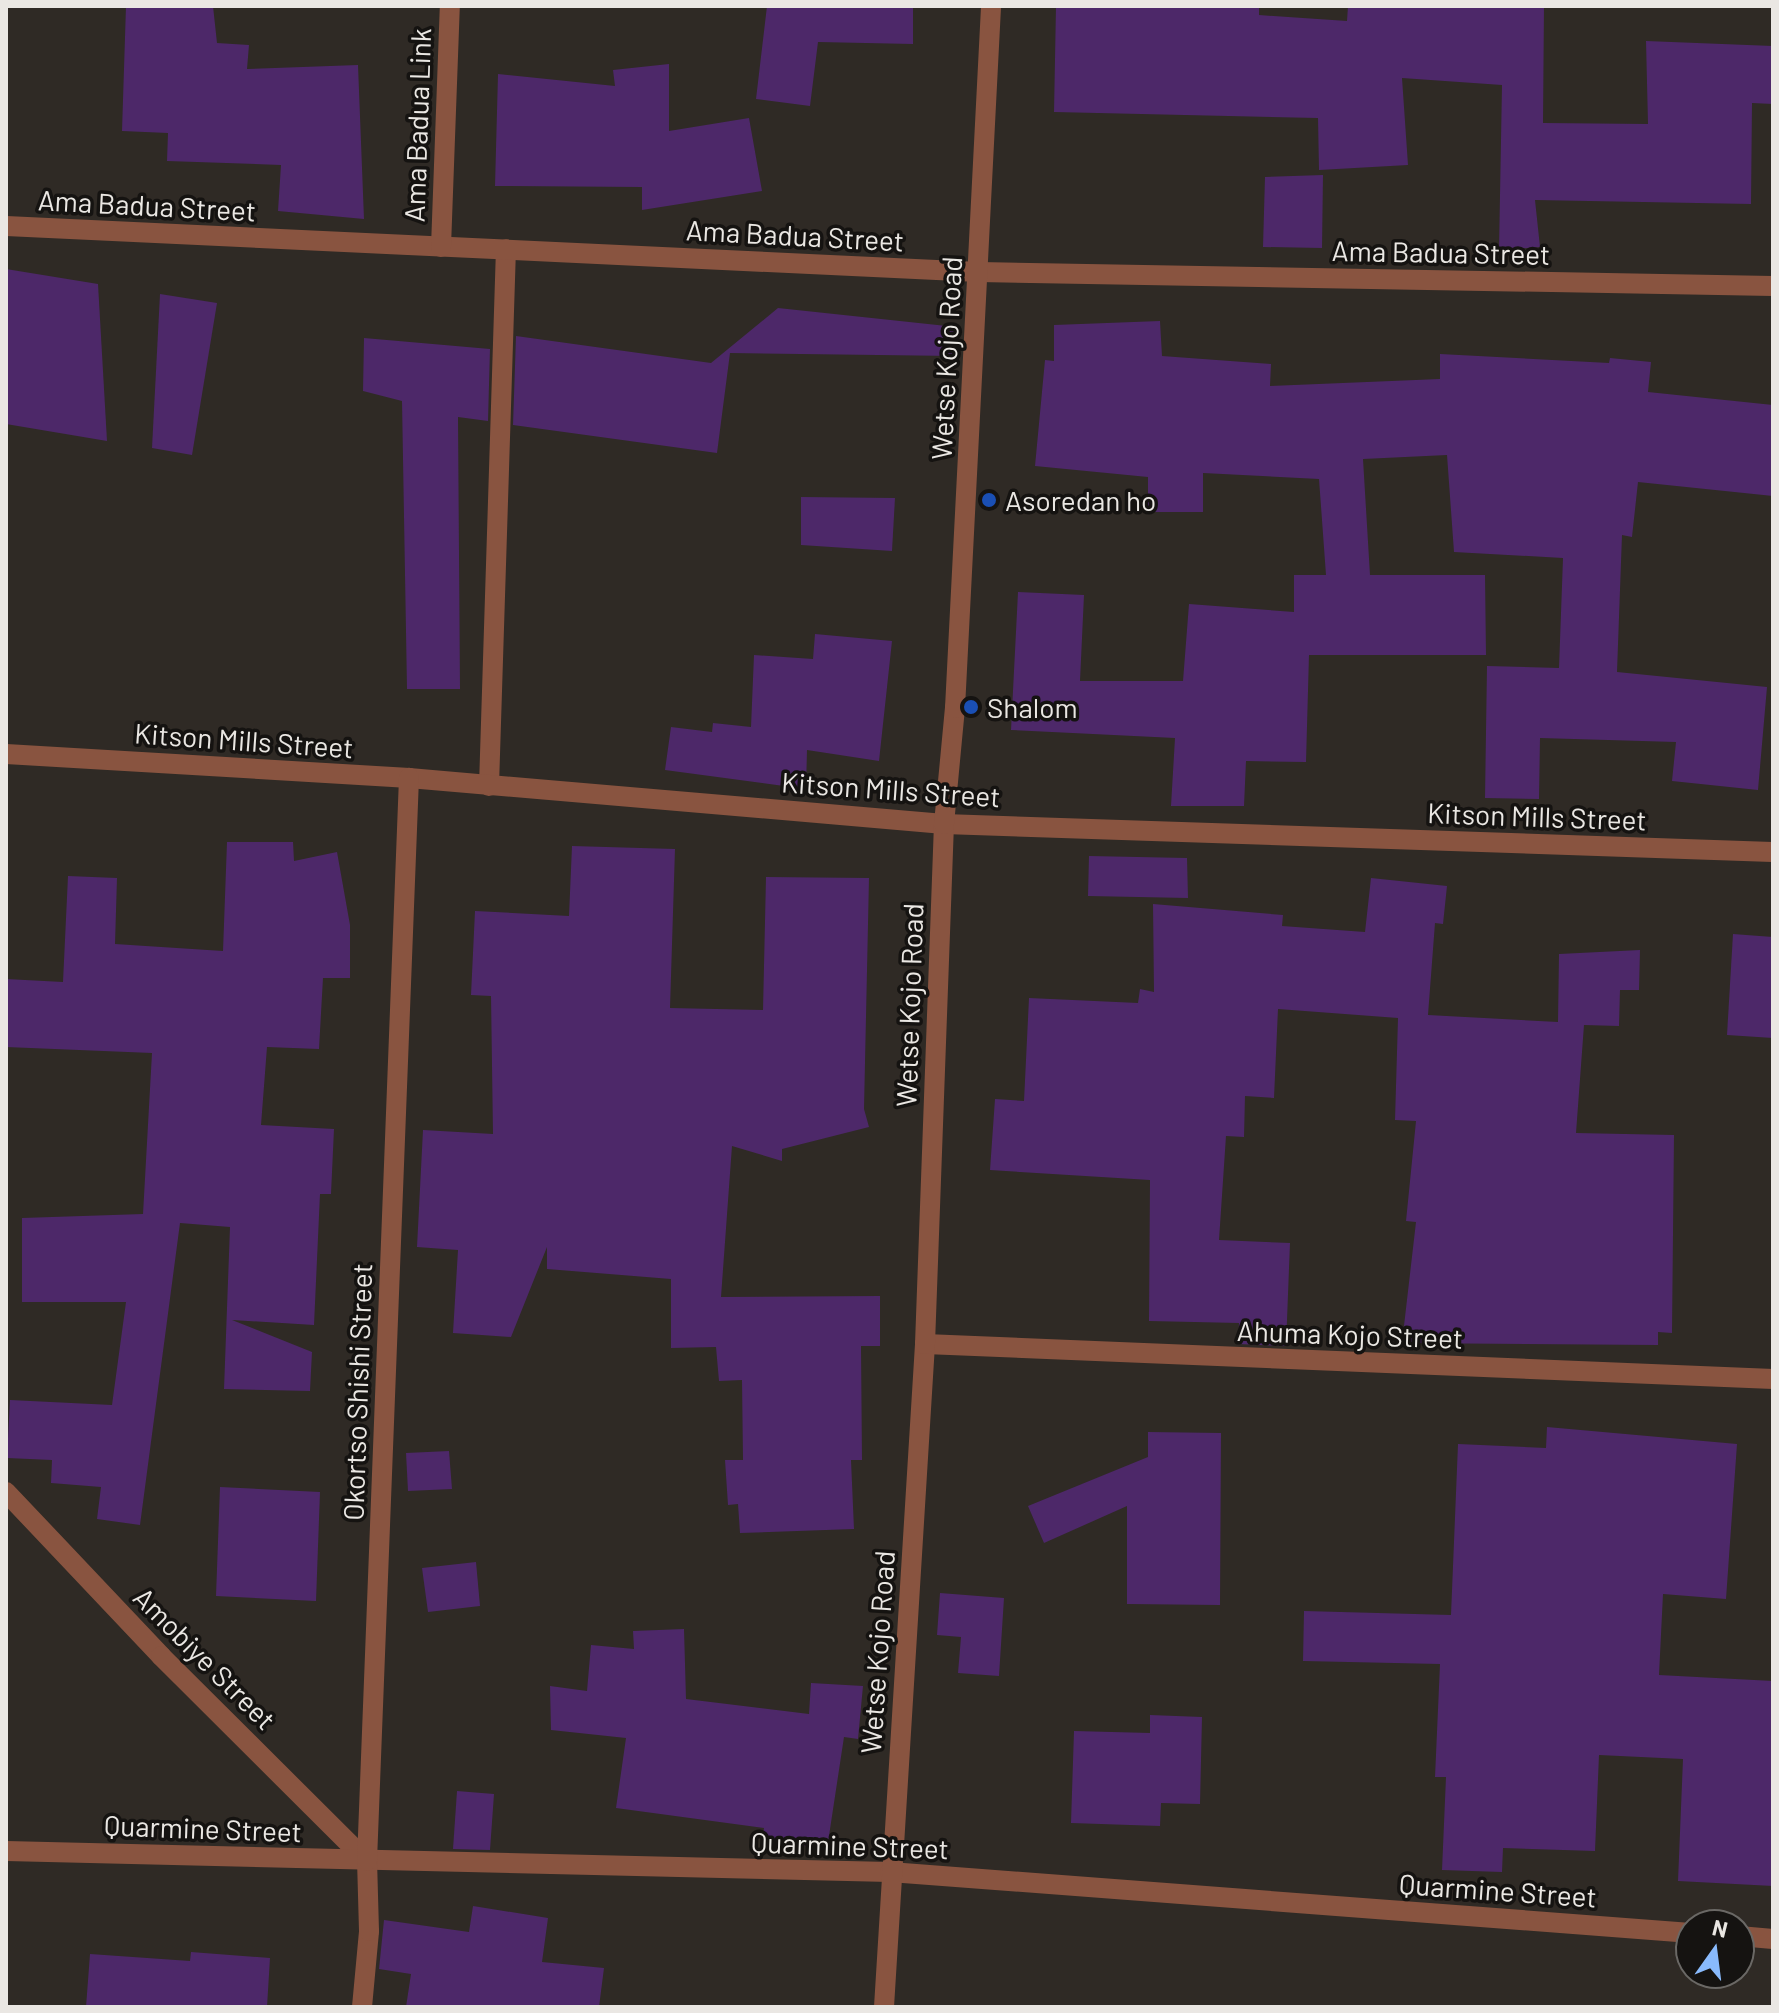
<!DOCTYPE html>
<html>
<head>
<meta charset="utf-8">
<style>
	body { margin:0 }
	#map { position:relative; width:1779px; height:2013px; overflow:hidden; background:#2f2a25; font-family:Barlow,sans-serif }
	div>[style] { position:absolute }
	.building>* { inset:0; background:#4d2869 }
	.service>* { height:20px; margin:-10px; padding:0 10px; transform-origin:10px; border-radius:10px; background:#895440 }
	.minor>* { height:20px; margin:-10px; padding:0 10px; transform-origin:10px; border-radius:10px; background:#895440 }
	.dots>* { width:22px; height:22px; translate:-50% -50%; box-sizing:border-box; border:4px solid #151311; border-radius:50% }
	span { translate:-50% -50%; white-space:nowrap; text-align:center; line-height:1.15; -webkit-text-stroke:7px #151311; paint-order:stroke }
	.street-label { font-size:28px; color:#eae7e3 }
	.poi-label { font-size:28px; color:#eae7e3 }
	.left { translate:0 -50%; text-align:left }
	.frame { position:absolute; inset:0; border:8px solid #eae7e3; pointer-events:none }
	.north { position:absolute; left:1675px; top:1909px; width:80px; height:80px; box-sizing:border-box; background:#151311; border:2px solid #6a6865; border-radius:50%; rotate:14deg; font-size:22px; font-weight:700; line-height:32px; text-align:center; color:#eae7e3 }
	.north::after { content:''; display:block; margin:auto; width:28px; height:36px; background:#89bafc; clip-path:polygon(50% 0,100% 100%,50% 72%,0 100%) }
</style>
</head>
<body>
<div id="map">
	<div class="building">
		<div style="clip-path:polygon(126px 6px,213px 6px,217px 43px,249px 45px,247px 69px,358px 65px,364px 219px,278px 211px,281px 165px,167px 161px,168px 133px,122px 131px)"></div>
		<div style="clip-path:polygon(767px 6px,913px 6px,913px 44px,818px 42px,810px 106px,756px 99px)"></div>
		<div style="clip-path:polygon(1056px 6px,1259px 6px,1259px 15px,1347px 21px,1348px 6px,1544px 6px,1543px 123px,1648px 124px,1646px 41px,1773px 46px,1773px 104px,1752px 103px,1751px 204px,1535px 200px,1540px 247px,1499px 250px,1502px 85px,1402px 78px,1408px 165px,1319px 170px,1318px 118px,1054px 112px)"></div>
		<div style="clip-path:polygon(669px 64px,669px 131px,749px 118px,762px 191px,642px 210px,642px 187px,495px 186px,498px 74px,615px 86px,613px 70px)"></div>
		<div style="clip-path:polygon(1323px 175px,1322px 248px,1263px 247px,1265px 177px)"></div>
		<div style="clip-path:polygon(6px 269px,98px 284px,107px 441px,6px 424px)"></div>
		<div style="clip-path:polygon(160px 294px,217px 303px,192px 455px,152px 448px)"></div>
		<div style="clip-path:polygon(778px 308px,956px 327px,955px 356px,730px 353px,717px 453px,513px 425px,516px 336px,711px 363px)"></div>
		<div style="clip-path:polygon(1160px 321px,1162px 356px,1271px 364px,1270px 386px,1440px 379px,1440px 354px,1609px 363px,1610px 358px,1651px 362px,1648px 392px,1773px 405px,1773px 496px,1638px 482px,1632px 537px,1622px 535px,1617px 672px,1767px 687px,1758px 790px,1672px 781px,1676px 742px,1540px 738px,1539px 799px,1485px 798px,1487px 666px,1559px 668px,1563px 558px,1454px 552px,1447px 455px,1363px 459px,1370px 575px,1485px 575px,1486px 655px,1309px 655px,1306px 762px,1246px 761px,1244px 806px,1171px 806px,1175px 738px,1011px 730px,1018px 592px,1084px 595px,1080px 681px,1183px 681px,1189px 604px,1294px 612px,1294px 575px,1326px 575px,1319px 479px,1203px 473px,1203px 512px,1148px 512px,1148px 477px,1035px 466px,1045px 360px,1054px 361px,1054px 325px)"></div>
		<div style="clip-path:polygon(364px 338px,490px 349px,488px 421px,458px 417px,460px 689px,407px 689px,402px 401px,363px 391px)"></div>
		<div style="clip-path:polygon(801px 497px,895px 498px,892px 551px,801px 545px)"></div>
		<div style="clip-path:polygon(815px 634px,892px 641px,879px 761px,807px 750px,806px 789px,665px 770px,671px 727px,712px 732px,713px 723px,751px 727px,754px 655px,813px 659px)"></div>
		<div style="clip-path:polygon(227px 842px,293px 842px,294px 861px,337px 852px,350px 925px,350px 978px,323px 978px,319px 1049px,267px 1047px,261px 1125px,334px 1129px,331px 1194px,320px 1194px,314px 1325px,232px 1320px,312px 1352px,310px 1391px,224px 1389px,230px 1227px,180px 1223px,140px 1525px,97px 1519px,101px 1487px,51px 1483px,52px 1460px,7px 1458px,10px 1400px,112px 1405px,126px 1302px,22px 1302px,22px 1218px,143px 1214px,152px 1053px,6px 1047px,6px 979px,63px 982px,68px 876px,117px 878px,115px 944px,223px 951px)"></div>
		<div style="clip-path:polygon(572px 846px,675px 849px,670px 1008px,763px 1010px,766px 877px,869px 878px,864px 1109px,869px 1127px,782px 1149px,782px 1161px,732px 1146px,721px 1297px,880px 1296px,880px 1346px,861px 1346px,862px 1460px,851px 1460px,854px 1529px,740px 1533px,738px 1504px,728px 1505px,725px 1460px,743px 1460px,742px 1380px,719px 1381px,716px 1347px,671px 1348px,671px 1279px,547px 1269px,547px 1247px,511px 1337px,453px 1333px,458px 1250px,417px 1247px,423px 1130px,493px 1134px,491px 996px,471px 995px,475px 911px,569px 916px)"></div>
		<div style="clip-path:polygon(1089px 856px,1187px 858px,1188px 898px,1088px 896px)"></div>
		<div style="clip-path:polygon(1371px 878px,1447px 886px,1443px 924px,1435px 923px,1428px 1015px,1558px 1022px,1559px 954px,1640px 950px,1639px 990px,1620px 990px,1619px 1026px,1584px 1025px,1576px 1133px,1674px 1135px,1672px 1333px,1658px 1332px,1658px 1345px,1402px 1343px,1416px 1222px,1406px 1221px,1416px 1121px,1395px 1120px,1398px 1018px,1278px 1009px,1274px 1098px,1245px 1096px,1244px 1137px,1226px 1136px,1219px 1240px,1290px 1243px,1286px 1346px,1238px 1344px,1239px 1323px,1149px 1321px,1150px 1180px,990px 1170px,995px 1099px,1024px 1101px,1029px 998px,1138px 1003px,1140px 989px,1154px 992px,1153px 904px,1283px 915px,1282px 926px,1365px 932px)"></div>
		<div style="clip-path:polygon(1733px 934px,1773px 937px,1773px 1038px,1727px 1035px)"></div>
		<div style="clip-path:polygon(1547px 1427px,1737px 1444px,1726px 1599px,1663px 1594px,1659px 1675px,1773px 1681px,1773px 1886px,1678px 1881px,1683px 1759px,1599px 1755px,1595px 1851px,1503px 1848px,1502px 1872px,1442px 1870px,1446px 1777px,1435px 1777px,1440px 1664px,1303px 1661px,1304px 1611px,1451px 1615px,1458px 1444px,1546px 1448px)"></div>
		<div style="clip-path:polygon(1148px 1432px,1221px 1433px,1220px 1605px,1127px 1604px,1127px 1506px,1044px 1543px,1028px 1506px,1148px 1457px)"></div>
		<div style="clip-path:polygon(449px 1451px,452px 1489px,408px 1491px,406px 1453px)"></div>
		<div style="clip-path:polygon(220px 1487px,320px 1492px,316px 1601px,216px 1596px)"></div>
		<div style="clip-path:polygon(476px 1562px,480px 1606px,428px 1612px,422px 1568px)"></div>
		<div style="clip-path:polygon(940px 1593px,1004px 1598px,999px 1676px,958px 1673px,961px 1637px,937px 1635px)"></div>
		<div style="clip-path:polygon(684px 1629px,686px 1699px,809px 1714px,811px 1683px,863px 1686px,858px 1739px,844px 1737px,827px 1849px,762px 1840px,764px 1828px,616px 1808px,626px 1738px,551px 1730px,550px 1686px,587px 1691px,591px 1645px,634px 1649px,633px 1631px)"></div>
		<div style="clip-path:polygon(1150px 1715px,1202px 1717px,1200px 1804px,1161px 1803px,1160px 1826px,1071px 1823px,1074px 1731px,1150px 1733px)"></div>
		<div style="clip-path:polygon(457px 1791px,494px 1794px,490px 1850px,453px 1849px)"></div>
		<div style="clip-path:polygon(473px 1906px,548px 1918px,542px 1962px,604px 1968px,599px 2007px,406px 2007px,411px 1974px,379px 1969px,384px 1920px,469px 1932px)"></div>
		<div style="clip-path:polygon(191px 1952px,270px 1958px,267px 2007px,86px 2007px,90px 1954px,190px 1961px)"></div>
	</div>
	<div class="service">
		<div style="left:489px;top:786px;width:537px;rotate:-88.19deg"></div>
	</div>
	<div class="minor">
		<div style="left:6px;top:226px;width:974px;rotate:2.71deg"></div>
		<div style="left:979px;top:272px;width:794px;rotate:1.01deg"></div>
		<div style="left:441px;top:247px;width:241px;rotate:-87.9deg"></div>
		<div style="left:6px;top:754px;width:404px;rotate:3.4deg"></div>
		<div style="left:409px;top:778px;width:537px;rotate:4.91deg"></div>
		<div style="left:944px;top:824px;width:829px;rotate:1.93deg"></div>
		<div style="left:925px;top:1344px;width:849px;rotate:2.36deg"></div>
		<div style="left:6px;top:1492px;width:226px;rotate:46.6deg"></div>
		<div style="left:161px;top:1656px;width:291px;rotate:44.9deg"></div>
		<div style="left:6px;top:1851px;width:884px;rotate:1.36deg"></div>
		<div style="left:890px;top:1872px;width:803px;rotate:4.35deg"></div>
		<div style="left:1739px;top:1936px;width:34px;rotate:5deg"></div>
		<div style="left:362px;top:2007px;width:76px;rotate:-84.7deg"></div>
		<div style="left:369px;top:1931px;width:70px;rotate:-91.6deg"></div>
		<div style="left:367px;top:1861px;width:1084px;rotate:-87.78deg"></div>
		<div style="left:884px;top:2007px;width:664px;rotate:-86.46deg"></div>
		<div style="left:925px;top:1344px;width:520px;rotate:-87.91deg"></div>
		<div style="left:944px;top:824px;width:117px;rotate:-84.6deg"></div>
		<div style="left:955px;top:708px;width:703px;rotate:-87.06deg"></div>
	</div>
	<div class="dots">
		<div style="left:989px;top:500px;background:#1a4fb4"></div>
		<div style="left:971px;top:707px;background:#1a4fb4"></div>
	</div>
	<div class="street-label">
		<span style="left:417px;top:125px;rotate:-88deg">Ama Badua Link</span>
		<span style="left:147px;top:205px;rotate:3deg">Ama Badua Street</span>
		<span style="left:795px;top:235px;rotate:3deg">Ama Badua Street</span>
		<span style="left:1441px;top:252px;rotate:1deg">Ama Badua Street</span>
		<span style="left:946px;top:358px;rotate:-87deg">Wetse Kojo Road</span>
		<span style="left:244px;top:740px;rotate:4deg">Kitson Mills Street</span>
		<span style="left:891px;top:789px;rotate:4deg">Kitson Mills Street</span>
		<span style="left:1537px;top:816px;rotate:2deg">Kitson Mills Street</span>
		<span style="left:909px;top:1005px;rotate:-88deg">Wetse Kojo Road</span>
		<span style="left:1350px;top:1334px;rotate:2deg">Ahuma Kojo Street</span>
		<span style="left:357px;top:1392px;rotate:-88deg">Okortso Shishi Street</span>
		<span style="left:877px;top:1652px;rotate:-86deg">Wetse Kojo Road</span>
		<span style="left:205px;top:1658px;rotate:45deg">Amobiye Street</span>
		<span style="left:203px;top:1828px;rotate:2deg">Quarmine Street</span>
		<span style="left:850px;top:1845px;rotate:2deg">Quarmine Street</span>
		<span style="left:1498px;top:1890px;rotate:4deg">Quarmine Street</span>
	</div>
	<div class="poi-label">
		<span class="left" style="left:1005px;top:500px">Asoredan ho</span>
		<span class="left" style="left:987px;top:707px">Shalom</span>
	</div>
	<div class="frame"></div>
	<div class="north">N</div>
</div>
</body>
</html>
